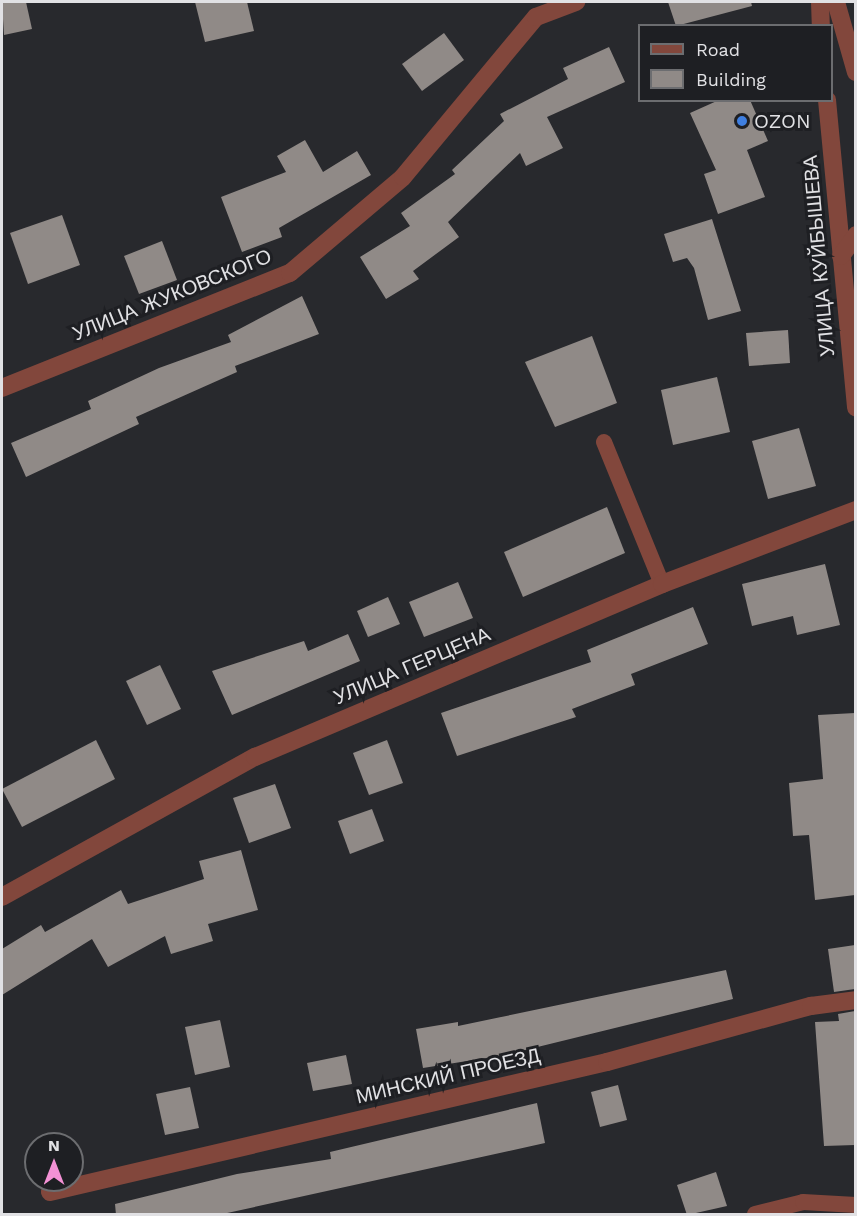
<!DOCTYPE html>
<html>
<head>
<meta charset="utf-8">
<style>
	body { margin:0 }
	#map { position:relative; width:857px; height:1216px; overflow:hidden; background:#28292d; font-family:"Work Sans",sans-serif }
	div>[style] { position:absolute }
	.building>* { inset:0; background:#908a87 }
	.service>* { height:16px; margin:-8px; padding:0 8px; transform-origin:8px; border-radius:8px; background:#82473c }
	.minor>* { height:18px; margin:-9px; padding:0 9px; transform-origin:9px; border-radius:9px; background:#82473c }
	.tertiary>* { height:18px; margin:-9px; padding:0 9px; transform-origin:9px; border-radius:9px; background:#82473c }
	.dots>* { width:16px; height:16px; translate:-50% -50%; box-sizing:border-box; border:3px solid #1e1f23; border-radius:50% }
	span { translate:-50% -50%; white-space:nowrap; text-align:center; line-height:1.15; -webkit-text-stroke:6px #1e1f23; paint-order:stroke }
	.poi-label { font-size:20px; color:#e1e1e4 }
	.left { translate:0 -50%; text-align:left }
	.street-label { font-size:20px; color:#e1e1e4 }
	.frame { position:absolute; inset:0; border:3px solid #e1e1e4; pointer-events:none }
	.legend { position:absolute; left:638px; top:24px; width:195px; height:78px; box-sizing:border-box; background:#1e1f23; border:2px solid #6c6d70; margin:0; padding:8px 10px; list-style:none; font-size:18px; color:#e1e1e4 }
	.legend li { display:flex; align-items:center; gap:12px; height:30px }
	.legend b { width:30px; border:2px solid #6c6d70 }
	.north { position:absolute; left:24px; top:1132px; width:60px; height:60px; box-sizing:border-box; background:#1e1f23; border:2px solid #6c6d70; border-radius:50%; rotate:0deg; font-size:16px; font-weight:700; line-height:24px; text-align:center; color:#e1e1e4 }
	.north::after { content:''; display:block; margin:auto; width:21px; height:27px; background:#f391d5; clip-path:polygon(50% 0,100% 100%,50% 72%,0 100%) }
</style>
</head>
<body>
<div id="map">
	<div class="building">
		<div style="clip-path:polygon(2px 2px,26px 2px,32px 29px,4px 35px)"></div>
		<div style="clip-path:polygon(195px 2px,247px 2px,254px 31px,205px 42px)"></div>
		<div style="clip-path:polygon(668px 2px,751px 2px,752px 6px,676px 26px)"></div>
		<div style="clip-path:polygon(444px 33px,464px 60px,422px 91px,402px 64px)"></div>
		<div style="clip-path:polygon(609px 47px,625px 82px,547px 117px,563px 148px,526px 166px,520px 153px,448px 222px,459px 237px,413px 271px,419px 279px,386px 299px,360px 257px,410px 226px,401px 213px,455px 174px,452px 170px,504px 121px,500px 114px,568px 79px,563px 68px)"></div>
		<div style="clip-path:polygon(719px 100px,750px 100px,768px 141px,747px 150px,765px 197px,718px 214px,704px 174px,716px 170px,690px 113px)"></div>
		<div style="clip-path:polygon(305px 140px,323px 172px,357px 151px,371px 175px,279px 228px,282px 237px,242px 252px,221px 197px,286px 172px,277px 156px)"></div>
		<div style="clip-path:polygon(62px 215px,80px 265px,28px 284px,10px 233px)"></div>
		<div style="clip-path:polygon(712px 219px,741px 311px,708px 320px,694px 268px,687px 258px,673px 262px,664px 234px)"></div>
		<div style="clip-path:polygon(162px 241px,177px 280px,139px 294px,124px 256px)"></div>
		<div style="clip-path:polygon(302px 296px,319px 334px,235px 366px,237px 372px,136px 417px,139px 424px,26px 477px,11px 443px,91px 409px,88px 401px,159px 368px,231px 342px,228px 335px)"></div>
		<div style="clip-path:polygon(788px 330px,790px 363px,749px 366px,746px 333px)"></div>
		<div style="clip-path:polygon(592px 336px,617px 403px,555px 427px,525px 362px)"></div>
		<div style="clip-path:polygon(717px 377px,730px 432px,673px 445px,661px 390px)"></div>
		<div style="clip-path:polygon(799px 428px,816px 486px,768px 499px,752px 441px)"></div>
		<div style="clip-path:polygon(607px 507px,625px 553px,523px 597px,504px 552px)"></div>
		<div style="clip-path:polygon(825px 564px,840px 625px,797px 635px,793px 616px,752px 626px,742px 584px)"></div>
		<div style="clip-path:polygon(458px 582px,473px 618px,424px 637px,409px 602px)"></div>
		<div style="clip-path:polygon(388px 597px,400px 624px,368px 637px,357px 611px)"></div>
		<div style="clip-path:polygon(693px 607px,708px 644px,631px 674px,635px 685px,572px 709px,576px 717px,457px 756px,441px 713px,591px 662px,587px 650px)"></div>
		<div style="clip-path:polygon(348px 634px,360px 661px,232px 715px,212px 671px,304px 641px,308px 651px)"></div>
		<div style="clip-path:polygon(160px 665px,181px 709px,147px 725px,126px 681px)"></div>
		<div style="clip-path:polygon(855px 713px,855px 895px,815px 900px,809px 835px,793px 836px,789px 783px,823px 779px,818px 715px)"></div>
		<div style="clip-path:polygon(96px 740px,115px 779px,22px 827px,2px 789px)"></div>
		<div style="clip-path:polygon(387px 740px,403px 783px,369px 795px,353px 753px)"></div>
		<div style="clip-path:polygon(275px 784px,291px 828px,249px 843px,233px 798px)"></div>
		<div style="clip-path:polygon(372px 809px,384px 841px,350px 854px,338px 821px)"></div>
		<div style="clip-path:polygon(241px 850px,258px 910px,208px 924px,213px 941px,171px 954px,165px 936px,108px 967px,92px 939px,2px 995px,2px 949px,41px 925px,45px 932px,121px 890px,128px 904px,204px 879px,199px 861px)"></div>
		<div style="clip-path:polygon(855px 945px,855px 989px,834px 992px,828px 949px)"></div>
		<div style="clip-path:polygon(726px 970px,733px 999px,505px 1055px,423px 1068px,416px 1029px,458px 1022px,458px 1026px)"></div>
		<div style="clip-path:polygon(855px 1011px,855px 1145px,824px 1146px,815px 1022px,839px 1021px,838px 1014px)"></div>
		<div style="clip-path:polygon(220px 1020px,230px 1067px,195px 1075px,185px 1027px)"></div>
		<div style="clip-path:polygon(346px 1055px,352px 1084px,313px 1091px,307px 1063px)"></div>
		<div style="clip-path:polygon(618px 1085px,627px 1120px,600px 1127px,591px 1092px)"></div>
		<div style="clip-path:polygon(190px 1087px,199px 1128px,165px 1135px,156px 1094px)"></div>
		<div style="clip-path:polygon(537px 1103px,545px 1143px,218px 1215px,116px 1215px,115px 1204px,237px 1174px,331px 1159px,330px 1152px)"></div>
		<div style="clip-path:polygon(716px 1172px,727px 1206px,687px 1215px,677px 1185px)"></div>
	</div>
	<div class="service">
		<div style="left:604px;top:442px;width:153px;rotate:67.8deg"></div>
		<div style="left:755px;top:1214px;width:49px;rotate:-14deg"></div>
		<div style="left:803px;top:1202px;width:53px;rotate:3.2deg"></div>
	</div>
	<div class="minor">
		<div style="left:820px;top:2px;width:24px;rotate:88deg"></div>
		<div style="left:827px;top:100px;width:309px;rotate:84.6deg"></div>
		<div style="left:841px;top:256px;width:26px;rotate:-54deg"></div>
		<div style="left:2px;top:388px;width:310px;rotate:-21.8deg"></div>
		<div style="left:290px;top:273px;width:148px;rotate:-40.3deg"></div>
		<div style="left:403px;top:177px;width:208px;rotate:-50.3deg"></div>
		<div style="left:536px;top:17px;width:43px;rotate:-20.6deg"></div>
		<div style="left:2px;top:897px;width:289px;rotate:-29deg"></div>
		<div style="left:255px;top:757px;width:442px;rotate:-23deg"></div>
		<div style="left:662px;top:584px;width:208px;rotate:-20.9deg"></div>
		<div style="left:50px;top:1192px;width:572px;rotate:-13.14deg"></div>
		<div style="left:607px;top:1062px;width:212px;rotate:-15.4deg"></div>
		<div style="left:811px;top:1006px;width:45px;rotate:-7.6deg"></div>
	</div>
	<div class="tertiary">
		<div style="left:836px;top:2px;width:73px;rotate:74.1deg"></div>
	</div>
	<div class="dots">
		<div style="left:742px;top:121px;background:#3f7fe0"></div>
	</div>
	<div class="poi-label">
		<span class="left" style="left:754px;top:121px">OZON</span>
	</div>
	<div class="street-label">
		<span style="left:819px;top:256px;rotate:-95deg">УЛИЦА КУЙБЫШЕВА</span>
		<span style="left:172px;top:295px;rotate:-22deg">УЛИЦА ЖУКОВСКОГО</span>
		<span style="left:412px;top:666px;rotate:-23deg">УЛИЦА ГЕРЦЕНА</span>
		<span style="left:448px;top:1076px;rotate:-13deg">МИНСКИЙ ПРОЕЗД</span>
	</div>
	<div class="frame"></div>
	<ul class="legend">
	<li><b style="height:8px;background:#82473c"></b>Road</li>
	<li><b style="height:16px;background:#908a87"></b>Building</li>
	</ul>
	<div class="north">N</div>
</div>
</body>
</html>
